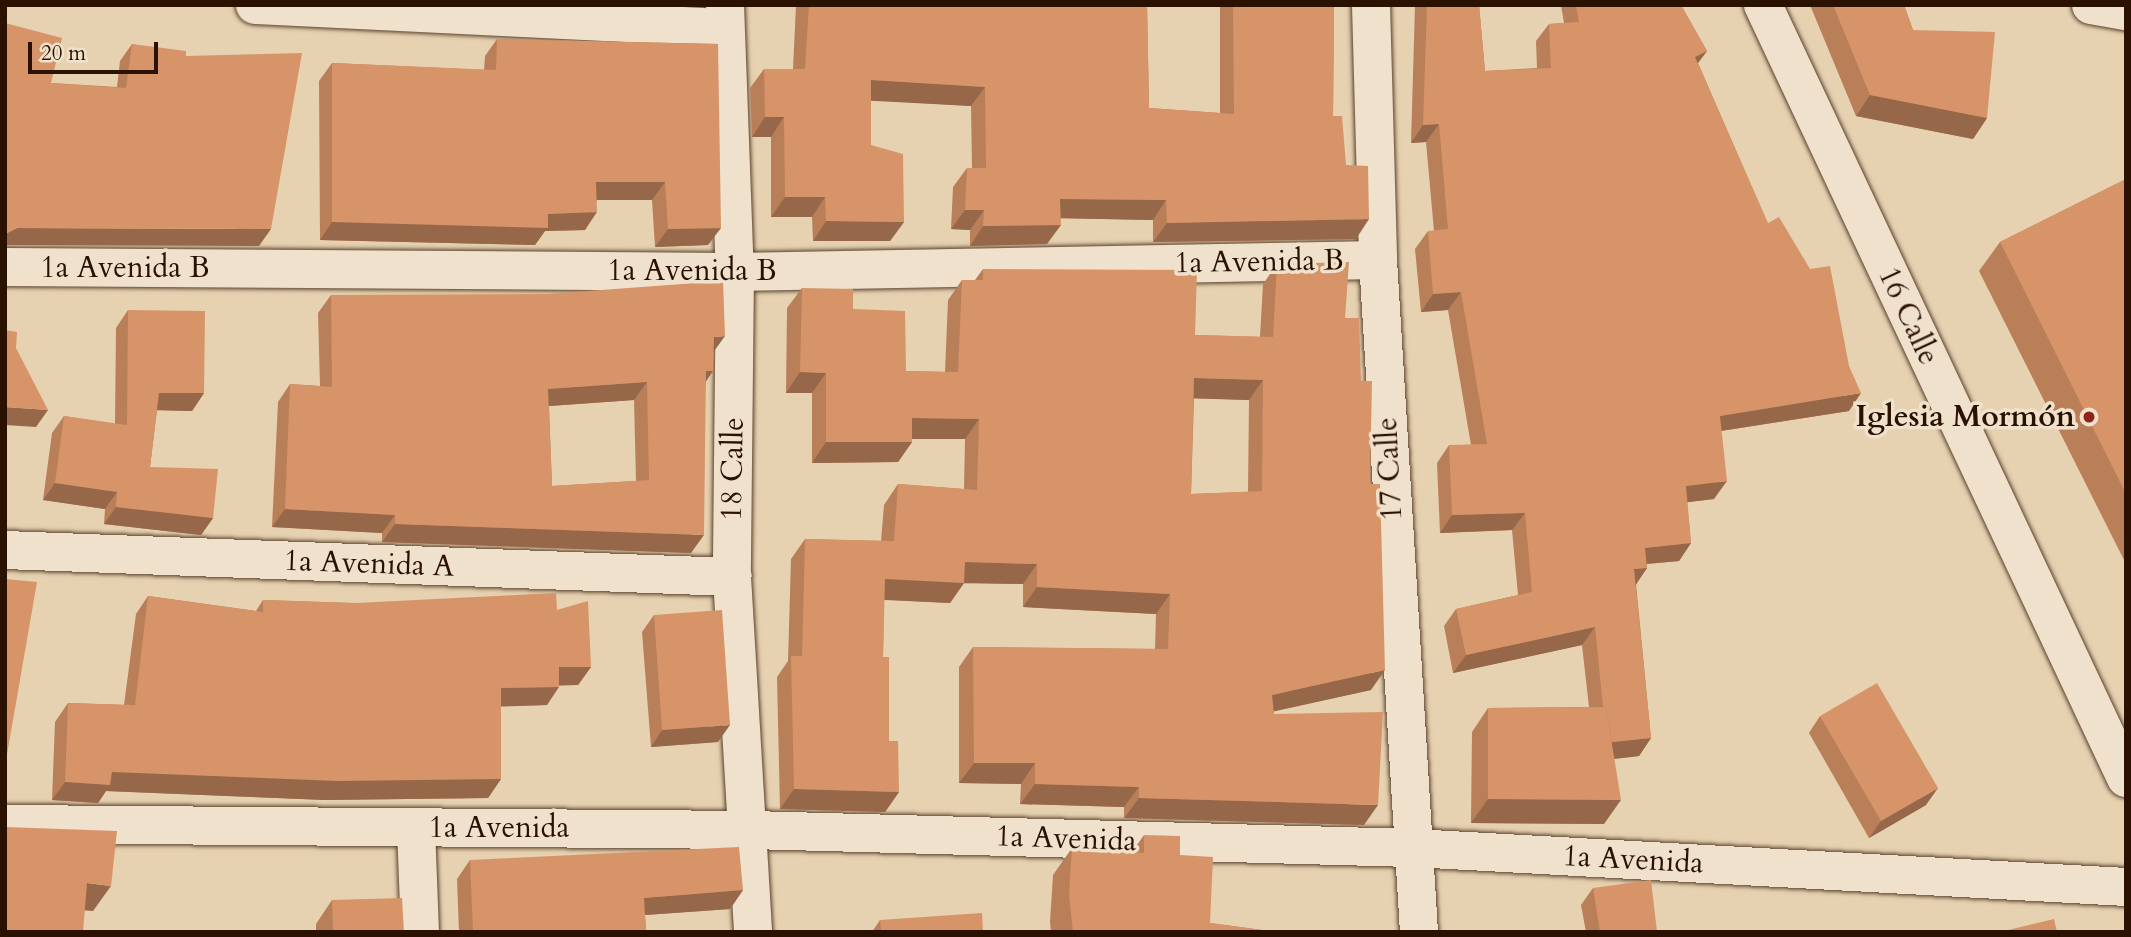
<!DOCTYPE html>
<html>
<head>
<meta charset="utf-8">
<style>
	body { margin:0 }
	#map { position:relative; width:2131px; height:937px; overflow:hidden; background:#e6d1b1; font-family:Cardo,serif }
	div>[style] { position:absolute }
	.roads { filter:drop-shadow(0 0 2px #5a422c) drop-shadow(0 0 2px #5a422c) }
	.minor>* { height:38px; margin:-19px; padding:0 19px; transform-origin:19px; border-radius:19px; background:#efe1cc }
	.tertiary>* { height:38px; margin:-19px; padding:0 19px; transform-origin:19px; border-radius:19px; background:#efe1cc }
	.wall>* { inset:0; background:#b97f59 }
	.shaded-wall>* { inset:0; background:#966849 }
	.building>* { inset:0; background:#d79468 }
	.dots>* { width:19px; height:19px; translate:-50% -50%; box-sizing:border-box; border:4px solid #efe1cc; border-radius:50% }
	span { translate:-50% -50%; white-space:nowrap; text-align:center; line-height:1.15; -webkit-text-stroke:7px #efe1cc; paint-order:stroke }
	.street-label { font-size:30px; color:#2b1200 }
	.poi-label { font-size:30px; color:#2b1200; font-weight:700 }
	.right { translate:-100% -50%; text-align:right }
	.frame { position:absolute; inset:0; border:7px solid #2b1200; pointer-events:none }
	.scale { position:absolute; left:28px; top:42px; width:130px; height:32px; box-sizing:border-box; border:4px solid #2b1200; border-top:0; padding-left:9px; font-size:21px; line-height:24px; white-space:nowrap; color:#2b1200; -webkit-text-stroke:5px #efe1cc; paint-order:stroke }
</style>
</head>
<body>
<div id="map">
	<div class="roads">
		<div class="minor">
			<div style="left:255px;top:5px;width:470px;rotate:2.8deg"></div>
			<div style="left:725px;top:5px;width:267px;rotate:87.9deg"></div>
			<div style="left:735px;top:272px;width:305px;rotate:90.6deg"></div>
			<div style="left:732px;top:577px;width:356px;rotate:86.6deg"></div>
			<div style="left:1371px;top:5px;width:255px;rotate:88.4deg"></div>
			<div style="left:1378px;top:260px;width:673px;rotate:86.51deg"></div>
			<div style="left:2091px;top:5px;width:36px;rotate:10deg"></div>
			<div style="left:5px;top:267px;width:730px;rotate:0.39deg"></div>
			<div style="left:735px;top:272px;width:643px;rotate:-1.07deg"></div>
			<div style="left:5px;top:550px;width:728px;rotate:2.13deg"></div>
			<div style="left:5px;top:824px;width:746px;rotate:0.46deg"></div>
			<div style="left:751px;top:830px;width:662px;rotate:1.56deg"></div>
			<div style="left:1413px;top:848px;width:714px;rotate:3.13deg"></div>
			<div style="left:416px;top:828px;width:104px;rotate:87.8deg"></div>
		</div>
		<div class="tertiary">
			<div style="left:1763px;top:5px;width:854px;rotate:64.85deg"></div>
		</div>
	</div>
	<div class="wall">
		<div style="clip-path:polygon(796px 5px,1147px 5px,1149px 108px,1220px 113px,1220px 7px,1221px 5px,1334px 5px,1333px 116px,1346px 165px,1356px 239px,1153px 242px,1153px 220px,1061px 218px,1047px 244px,970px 246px,970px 230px,951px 229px,953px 187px,967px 168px,972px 168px,971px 106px,871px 100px,871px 145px,904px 222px,890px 241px,813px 241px,812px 217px,771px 217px,771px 137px,752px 137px,750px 88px,764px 69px,793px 69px)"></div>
		<div style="clip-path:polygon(1415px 5px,1479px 5px,1485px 71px,1537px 68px,1536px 41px,1549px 24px,1564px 23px,1561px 5px,1681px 5px,1707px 51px,1698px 63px,1849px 411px,1721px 431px,1714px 499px,1687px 502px,1691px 543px,1679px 561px,1647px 564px,1647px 568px,1636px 584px,1651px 738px,1639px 756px,1614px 759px,1604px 824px,1471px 823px,1472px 732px,1488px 708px,1589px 707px,1582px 645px,1453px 673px,1444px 626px,1456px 609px,1518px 595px,1512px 530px,1440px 533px,1437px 463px,1449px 445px,1471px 445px,1448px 310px,1421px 312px,1415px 249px,1428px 231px,1434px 231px,1426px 142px,1411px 143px)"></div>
		<div style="clip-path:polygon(1810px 5px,1904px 5px,1913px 30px,1987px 118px,1973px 139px,1856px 116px)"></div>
		<div style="clip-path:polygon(497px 39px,718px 44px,708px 245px,655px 247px,652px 200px,597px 200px,585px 230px,545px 231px,535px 245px,320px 240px,319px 81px,332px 63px,484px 70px,485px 56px)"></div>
		<div style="clip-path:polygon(132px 44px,186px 56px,259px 246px,51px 83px,117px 87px,120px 61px)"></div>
		<div style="clip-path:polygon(2126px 179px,2126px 564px,1979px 271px,2000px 242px)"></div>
		<div style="clip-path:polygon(evenodd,1277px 264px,1345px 318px,1361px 381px,1370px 484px,1371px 690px,1274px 711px,1274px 714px,1364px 825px,1124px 818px,1124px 807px,1020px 804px,1021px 784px,959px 783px,959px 667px,973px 647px,1155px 649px,1156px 614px,1023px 607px,1023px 584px,964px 583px,950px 603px,884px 600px,883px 657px,889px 741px,899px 792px,885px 812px,780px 809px,777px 677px,788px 661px,791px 559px,805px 539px,881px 541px,884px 505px,898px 484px,964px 489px,965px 439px,912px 439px,912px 442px,898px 462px,812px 463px,812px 393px,786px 393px,787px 308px,802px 288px,853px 309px,906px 371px,945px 372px,948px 300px,962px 280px,975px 280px,983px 269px,1195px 335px,1260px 337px,1263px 284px,1277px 264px,1194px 398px,1249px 400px,1248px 492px,1191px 494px,1194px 398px)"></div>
		<div style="clip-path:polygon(evenodd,331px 295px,714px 352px,706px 381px,691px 553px,382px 542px,382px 533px,272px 527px,278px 402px,290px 384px,320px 386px,318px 313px,331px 295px,634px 400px,636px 481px,552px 486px,549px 406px,634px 400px)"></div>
		<div style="clip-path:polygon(128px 310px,204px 393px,192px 411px,157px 410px,150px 467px,213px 518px,201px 535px,104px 524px,105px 509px,43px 500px,52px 433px,64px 416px,115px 424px,116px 328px)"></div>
		<div style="clip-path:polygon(148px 596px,256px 611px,263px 600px,557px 610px,591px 667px,578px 685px,559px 685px,547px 705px,501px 706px,501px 779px,488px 798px,325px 800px,106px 791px,98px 803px,52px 800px,55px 722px,68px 703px,124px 705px,136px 614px)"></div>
		<div style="clip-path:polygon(654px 615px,718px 742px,651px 747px,642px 632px)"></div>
		<div style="clip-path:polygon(1820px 716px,1926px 805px,1869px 838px,1809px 733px)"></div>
		<div style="clip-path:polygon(1144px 835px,1180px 855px,1210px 923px,1277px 932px,1051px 932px,1050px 922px,1053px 875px,1072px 848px,1132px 852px)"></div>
		<div style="clip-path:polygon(470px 860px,743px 890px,730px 909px,645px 915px,646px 932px,459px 932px,457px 879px)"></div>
		<div style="clip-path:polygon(1593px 888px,1657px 932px,1586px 932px,1581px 905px)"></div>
		<div style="clip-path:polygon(332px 900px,404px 932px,316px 932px,316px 924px)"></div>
		<div style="clip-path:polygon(880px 920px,983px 932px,872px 932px)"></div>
	</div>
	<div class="shaded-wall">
		<div style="clip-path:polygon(1707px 51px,1694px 68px,1695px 57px)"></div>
		<div style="clip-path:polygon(871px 80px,985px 87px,971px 106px,857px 100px)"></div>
		<div style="clip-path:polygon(1870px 95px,1987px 118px,1973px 139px,1856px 116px)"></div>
		<div style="clip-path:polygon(765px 117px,784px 117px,771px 137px,752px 137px)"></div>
		<div style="clip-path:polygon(1439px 124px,1426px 142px,1411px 143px,1423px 125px)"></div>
		<div style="clip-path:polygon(596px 182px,665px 182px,652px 200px,583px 200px)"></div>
		<div style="clip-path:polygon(785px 197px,825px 197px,812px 217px,771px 217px)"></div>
		<div style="clip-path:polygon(1060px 199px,1166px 200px,1153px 220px,1047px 218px)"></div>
		<div style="clip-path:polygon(965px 210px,984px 210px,970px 230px,951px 229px)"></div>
		<div style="clip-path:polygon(597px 212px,585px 230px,545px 231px,535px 245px,320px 240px,332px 222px)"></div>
		<div style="clip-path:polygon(1369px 219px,1356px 239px,1153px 242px,1167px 223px)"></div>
		<div style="clip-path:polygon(826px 221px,904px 222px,890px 241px,813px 241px)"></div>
		<div style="clip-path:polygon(1061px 225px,1047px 244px,970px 246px,983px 226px)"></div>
		<div style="clip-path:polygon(17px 228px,271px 229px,259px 246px,5px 245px,5px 234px)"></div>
		<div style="clip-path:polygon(721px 228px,708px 245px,655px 247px,668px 229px)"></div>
		<div style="clip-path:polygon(1461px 292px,1448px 310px,1421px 312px,1433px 294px)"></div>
		<div style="clip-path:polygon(725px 336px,712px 354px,714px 337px)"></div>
		<div style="clip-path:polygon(706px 371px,713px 371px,701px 389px)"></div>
		<div style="clip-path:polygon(800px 372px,826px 373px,812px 393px,786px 393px)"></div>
		<div style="clip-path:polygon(1194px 378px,1263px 380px,1249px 400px,1180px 398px)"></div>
		<div style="clip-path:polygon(647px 382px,634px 400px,535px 407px,548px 389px)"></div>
		<div style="clip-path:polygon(159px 393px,204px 393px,192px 411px,147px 410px)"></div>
		<div style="clip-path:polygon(1861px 393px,1849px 411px,1707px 433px,1720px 416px)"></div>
		<div style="clip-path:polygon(5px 407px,48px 410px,36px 427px,5px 425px)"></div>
		<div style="clip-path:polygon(912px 418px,979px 419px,965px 439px,898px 439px)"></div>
		<div style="clip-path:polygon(826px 442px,912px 442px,898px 462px,812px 463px)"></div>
		<div style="clip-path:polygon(1727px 481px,1714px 499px,1673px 504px,1686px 486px)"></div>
		<div style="clip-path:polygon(55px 483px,117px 492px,105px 509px,43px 500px)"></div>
		<div style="clip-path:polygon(116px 507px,213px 518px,201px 535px,104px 524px)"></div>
		<div style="clip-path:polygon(285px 509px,395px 515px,382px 533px,272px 527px)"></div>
		<div style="clip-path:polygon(1525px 513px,1512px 530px,1440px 533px,1452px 515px)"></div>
		<div style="clip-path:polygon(395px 524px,704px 535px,691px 553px,382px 542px)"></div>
		<div style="clip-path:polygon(1691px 543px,1679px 561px,1633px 565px,1645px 548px)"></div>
		<div style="clip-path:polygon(965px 562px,1037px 564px,1023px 584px,961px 583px,964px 583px,950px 603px,871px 599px,885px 579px)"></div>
		<div style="clip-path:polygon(1647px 568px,1635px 586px,1634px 569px)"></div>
		<div style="clip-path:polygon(1037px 587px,1170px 594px,1156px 614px,1023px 607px)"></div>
		<div style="clip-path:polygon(1595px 627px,1582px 645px,1453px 673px,1466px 655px)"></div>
		<div style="clip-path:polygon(559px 667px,591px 667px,578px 685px,546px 686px)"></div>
		<div style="clip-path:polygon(1385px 670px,1371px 690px,1258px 715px,1272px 695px)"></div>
		<div style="clip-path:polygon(559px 687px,547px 705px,488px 707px,501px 688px)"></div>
		<div style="clip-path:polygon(730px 725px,718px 742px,651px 747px,662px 730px)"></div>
		<div style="clip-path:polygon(1651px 738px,1639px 756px,1594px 761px,1606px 743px)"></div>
		<div style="clip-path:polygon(974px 763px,1035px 763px,1021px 784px,959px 783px)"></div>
		<div style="clip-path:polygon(112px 772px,501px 779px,488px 798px,325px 800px,106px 791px,98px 803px,52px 800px,65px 782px)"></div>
		<div style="clip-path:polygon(1035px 784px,1139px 787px,1124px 807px,1020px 804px)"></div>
		<div style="clip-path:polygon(1938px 788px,1926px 805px,1869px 838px,1881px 821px)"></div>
		<div style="clip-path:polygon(794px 789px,899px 792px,885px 812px,780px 809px)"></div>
		<div style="clip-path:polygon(1139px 798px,1378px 805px,1364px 825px,1124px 818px)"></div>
		<div style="clip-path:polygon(1488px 799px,1621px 800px,1604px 824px,1471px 823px)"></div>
		<div style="clip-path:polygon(87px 883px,111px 886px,93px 911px,68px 909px)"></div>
		<div style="clip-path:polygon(743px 890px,730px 909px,631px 916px,644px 898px)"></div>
	</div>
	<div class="building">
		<div style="clip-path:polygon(809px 5px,1147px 5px,1149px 108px,1234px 114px,1233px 5px,1334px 5px,1333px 116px,1342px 116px,1346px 165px,1368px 166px,1369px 219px,1167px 223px,1166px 200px,1060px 199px,1061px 225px,983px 226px,984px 210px,965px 210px,967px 168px,986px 168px,985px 87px,871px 80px,871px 145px,903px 154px,904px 222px,826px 221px,825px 197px,785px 197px,784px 117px,765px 117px,764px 69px,805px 69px)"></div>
		<div style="clip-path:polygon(1427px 5px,1479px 5px,1485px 71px,1551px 68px,1549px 24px,1579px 22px,1576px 5px,1681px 5px,1707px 51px,1695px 57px,1768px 223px,1779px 217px,1810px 269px,1830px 266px,1849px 366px,1861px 393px,1720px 416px,1727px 481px,1686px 486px,1691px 543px,1645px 548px,1647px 568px,1634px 569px,1651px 738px,1612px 742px,1606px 707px,1603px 707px,1595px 627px,1466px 655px,1456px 609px,1532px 592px,1525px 513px,1452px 515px,1449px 445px,1487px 444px,1461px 292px,1433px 294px,1428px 231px,1448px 229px,1439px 124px,1423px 125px)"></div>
		<div style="clip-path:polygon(1833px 5px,1904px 5px,1913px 30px,1995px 32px,1987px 118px,1870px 95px)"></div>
		<div style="clip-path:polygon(5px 23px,62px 38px,51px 83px,126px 88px,132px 44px,186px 51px,186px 56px,302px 53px,271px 229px,17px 228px,5px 234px)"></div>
		<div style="clip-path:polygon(497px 39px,718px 44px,721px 228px,668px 229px,665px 182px,596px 182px,597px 212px,548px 214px,548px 228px,332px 222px,332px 63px,496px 70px)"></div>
		<div style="clip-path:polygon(2126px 179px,2126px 494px,2000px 242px)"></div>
		<div style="clip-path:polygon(evenodd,1349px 262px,1345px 318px,1359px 318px,1361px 381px,1372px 381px,1370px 484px,1380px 484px,1385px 670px,1272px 695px,1274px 714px,1383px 712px,1378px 805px,1139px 798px,1139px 787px,1035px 784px,1035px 763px,974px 763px,973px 647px,1168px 649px,1170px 594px,1037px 587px,1037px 564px,965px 562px,964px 583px,885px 579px,883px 657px,889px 657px,889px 741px,898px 741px,899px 792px,794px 789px,791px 656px,802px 656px,805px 539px,894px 541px,898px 484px,977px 490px,979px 419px,912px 418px,912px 442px,826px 442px,826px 373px,800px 372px,802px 288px,853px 289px,853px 309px,905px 311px,906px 371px,958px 372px,962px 280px,983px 280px,983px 269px,1197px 270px,1195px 335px,1273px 337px,1277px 264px,1349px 262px,1194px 378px,1263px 380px,1262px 491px,1191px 494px,1194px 378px)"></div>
		<div style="clip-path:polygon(evenodd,723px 281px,725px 336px,714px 337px,713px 371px,706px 371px,704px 535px,395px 524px,395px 515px,285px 509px,290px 384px,332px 387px,331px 295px,547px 294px,723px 281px,647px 382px,649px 480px,552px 486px,548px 389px,647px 382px)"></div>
		<div style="clip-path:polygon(128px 310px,205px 311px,204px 393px,159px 393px,150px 467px,218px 469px,213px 518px,116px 507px,117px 492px,55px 483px,64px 416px,127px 425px)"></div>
		<div style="clip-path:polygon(5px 330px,17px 332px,16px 348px,48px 410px,5px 407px)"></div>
		<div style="clip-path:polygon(5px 579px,37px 582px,5px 766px)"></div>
		<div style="clip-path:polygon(556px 593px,557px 610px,588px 601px,591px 667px,559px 667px,559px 687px,501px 688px,501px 779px,338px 781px,112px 772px,110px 785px,65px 782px,68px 703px,135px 705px,148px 596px,263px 612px,263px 600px,356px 603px)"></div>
		<div style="clip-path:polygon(722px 610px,730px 725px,662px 730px,654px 615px)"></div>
		<div style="clip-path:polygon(1877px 683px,1938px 788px,1881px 821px,1820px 716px)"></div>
		<div style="clip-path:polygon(1606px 707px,1621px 800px,1488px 799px,1488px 708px)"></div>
		<div style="clip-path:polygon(5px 827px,117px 831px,111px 886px,87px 883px,83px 932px,5px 932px)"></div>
		<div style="clip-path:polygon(1144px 835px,1180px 836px,1180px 855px,1213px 857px,1210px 923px,1277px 932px,1073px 932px,1069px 895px,1072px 848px,1144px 853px)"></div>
		<div style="clip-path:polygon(739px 847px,743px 890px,644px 898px,646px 932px,473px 932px,470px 860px)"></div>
		<div style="clip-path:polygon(1651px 880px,1657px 932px,1600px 932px,1593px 888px)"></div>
		<div style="clip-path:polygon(402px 898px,404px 932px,333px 932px,332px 900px)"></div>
		<div style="clip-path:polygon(982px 913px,983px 932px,881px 932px,880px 920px)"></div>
		<div style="clip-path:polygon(2054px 919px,2057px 932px,2000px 932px)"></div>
	</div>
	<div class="dots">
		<div style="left:2089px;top:417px;background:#8f2418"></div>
	</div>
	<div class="street-label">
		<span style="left:1259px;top:262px;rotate:-1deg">1a Avenida B</span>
		<span style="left:125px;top:268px">1a Avenida B</span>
		<span style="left:692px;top:271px">1a Avenida B</span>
		<span style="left:1908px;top:316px;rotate:65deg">16 Calle</span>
		<span style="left:733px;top:469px;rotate:-89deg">18 Calle</span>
		<span style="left:1390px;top:469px;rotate:-93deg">17 Calle</span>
		<span style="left:369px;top:564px;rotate:2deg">1a Avenida A</span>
		<span style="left:499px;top:828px">1a Avenida</span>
		<span style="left:1066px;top:839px;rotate:2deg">1a Avenida</span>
		<span style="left:1633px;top:860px;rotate:3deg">1a Avenida</span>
	</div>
	<div class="poi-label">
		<span class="right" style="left:2075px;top:417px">Iglesia Mormón</span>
	</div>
	<div class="frame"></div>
	<div class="scale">20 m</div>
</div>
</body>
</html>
